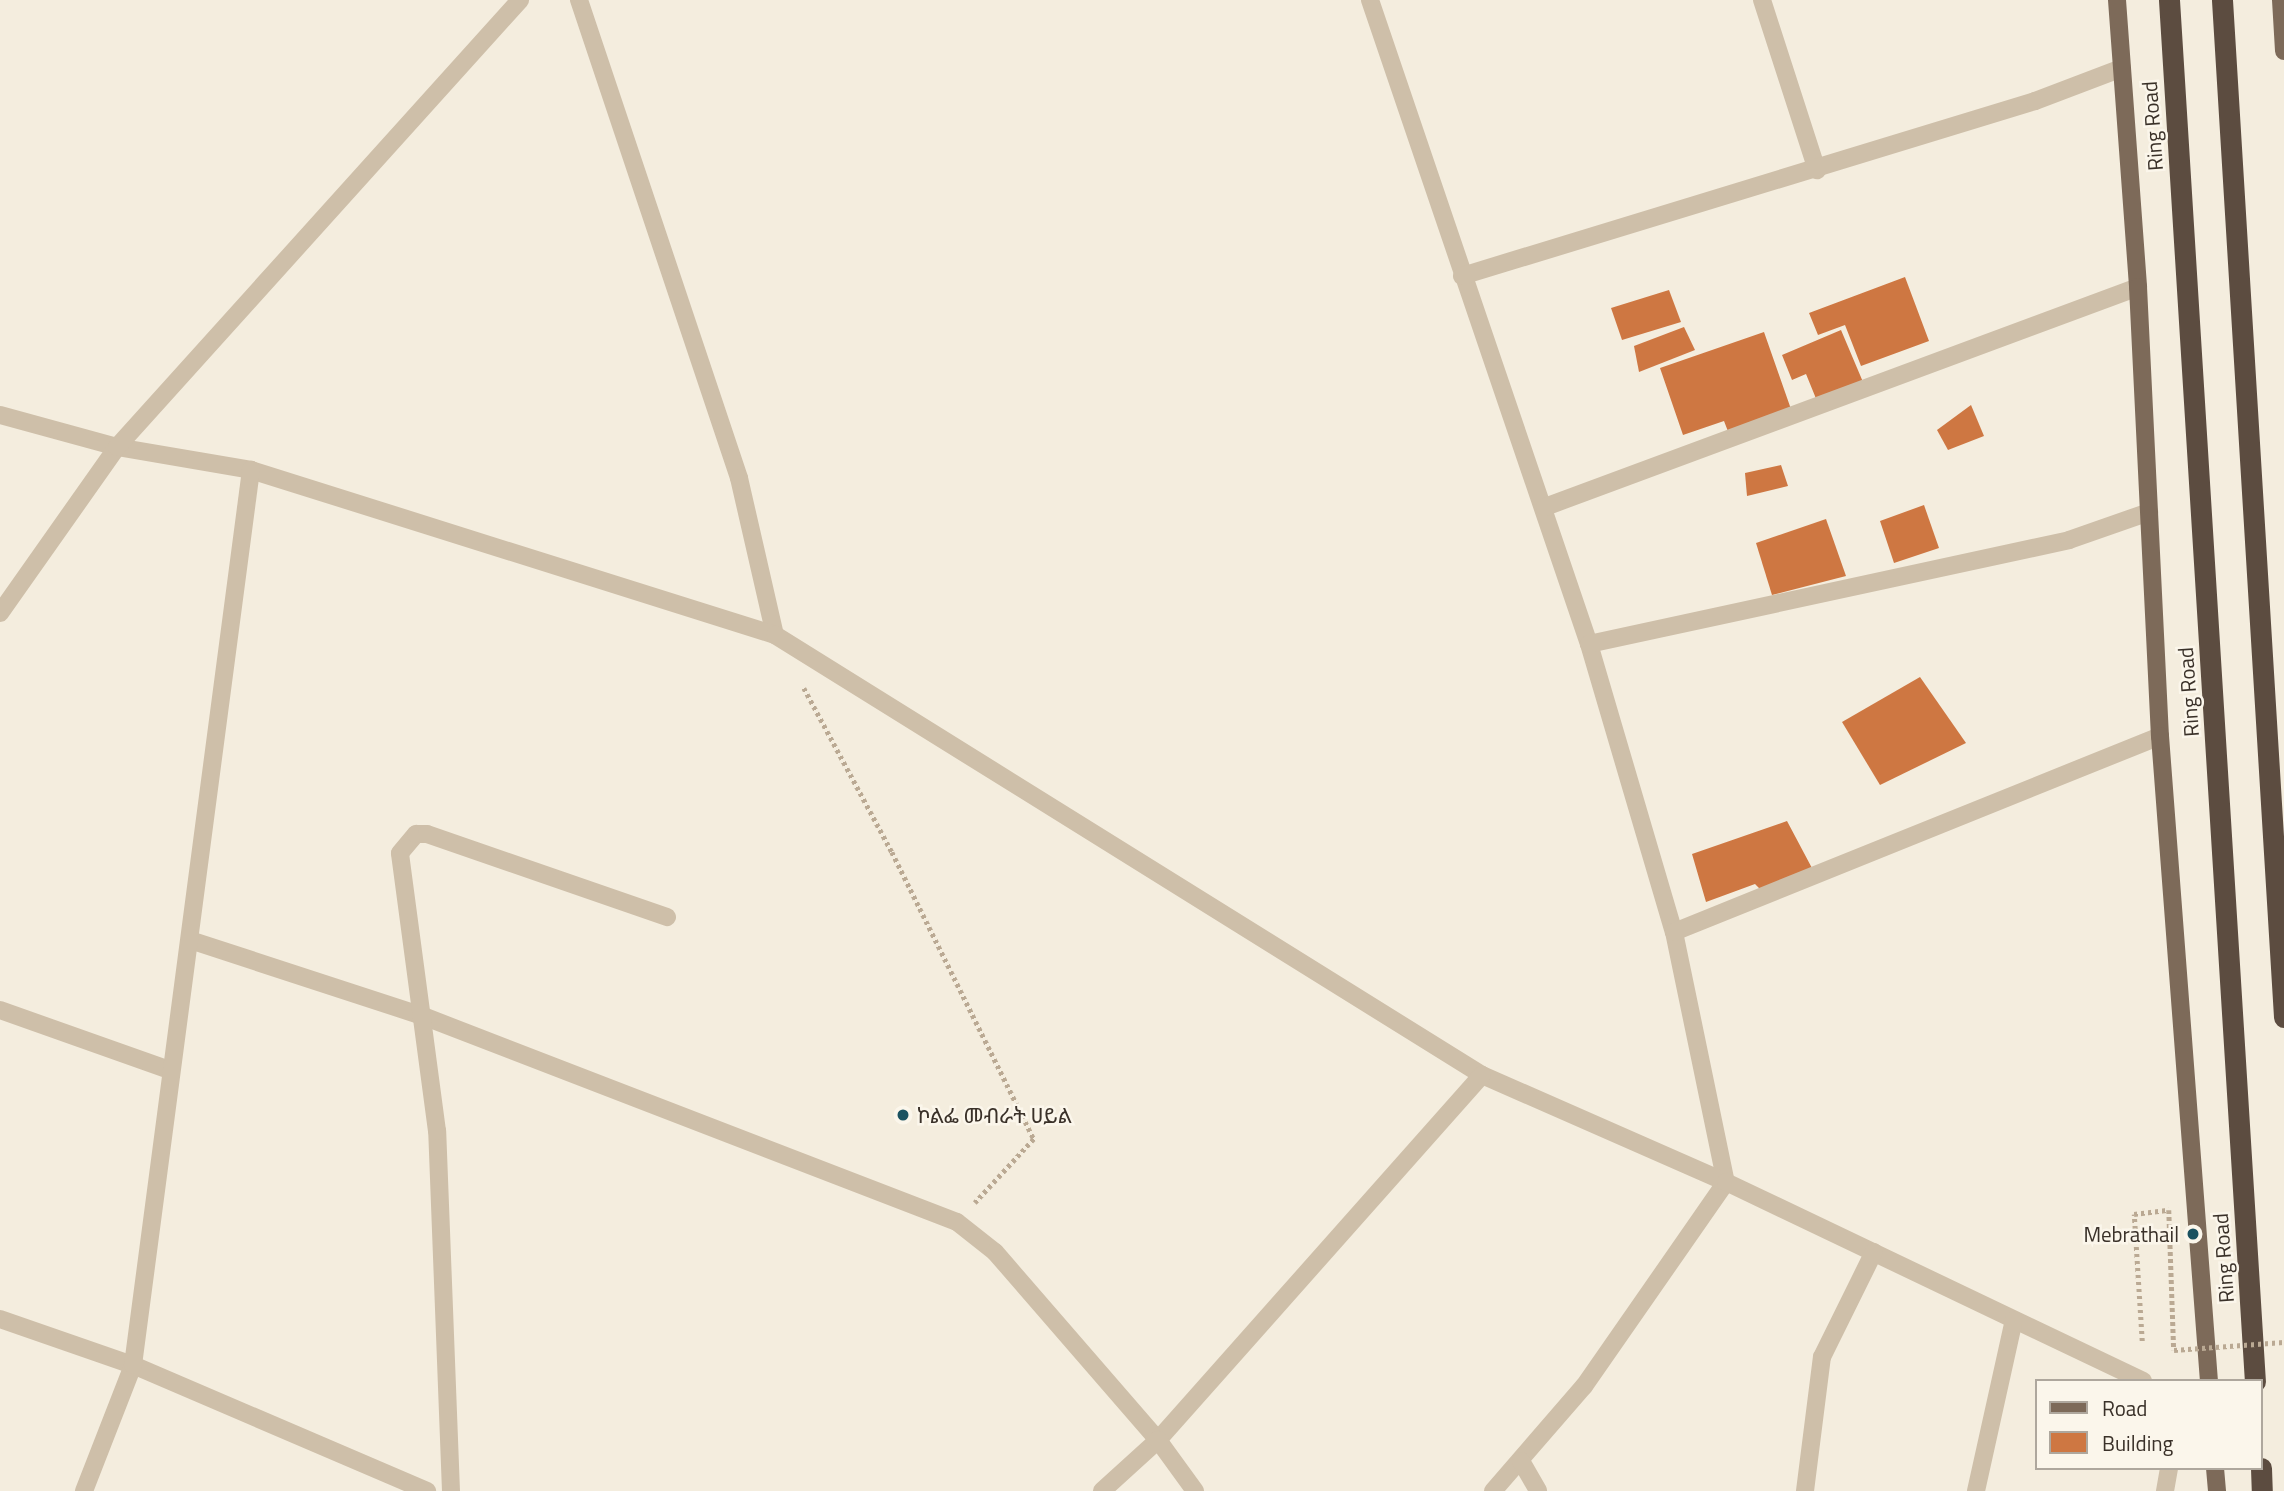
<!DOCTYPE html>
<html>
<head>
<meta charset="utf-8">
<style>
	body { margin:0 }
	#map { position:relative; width:2284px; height:1491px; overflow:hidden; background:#f4edde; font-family:"Titillium Web","Noto Sans Ethiopic",sans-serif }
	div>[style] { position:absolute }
	.building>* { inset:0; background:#ce7742 }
	.path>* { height:4.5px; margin-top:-2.25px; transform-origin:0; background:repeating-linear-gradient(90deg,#baa993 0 3.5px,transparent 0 7px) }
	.street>* { height:18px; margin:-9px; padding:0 9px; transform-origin:9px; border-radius:9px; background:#cebfa9 }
	.primary>* { height:18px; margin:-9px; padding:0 9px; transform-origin:9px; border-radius:9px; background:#7d6a59 }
	.highway>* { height:21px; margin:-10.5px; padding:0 10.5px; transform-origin:10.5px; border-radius:10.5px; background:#5c4c40 }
	.path-bridge>* { height:4.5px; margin-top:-2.25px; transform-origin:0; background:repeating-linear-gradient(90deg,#baa993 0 3.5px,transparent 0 7px) }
	.dots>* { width:19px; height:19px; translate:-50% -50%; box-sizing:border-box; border:4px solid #fbf6eb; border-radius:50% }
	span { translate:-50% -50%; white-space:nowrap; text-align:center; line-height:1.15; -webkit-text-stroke:5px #fbf6eb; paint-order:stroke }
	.street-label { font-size:21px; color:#3a3129 }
	.poi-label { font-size:21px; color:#3a3129 }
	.left { translate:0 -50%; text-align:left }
	.right { translate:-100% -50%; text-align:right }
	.legend { position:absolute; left:2035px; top:1379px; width:228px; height:91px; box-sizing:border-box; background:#fbf6eb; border:2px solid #aea79d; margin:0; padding:9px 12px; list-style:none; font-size:21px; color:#3a3129 }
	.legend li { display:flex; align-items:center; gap:14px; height:35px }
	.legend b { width:35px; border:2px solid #aea79d }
</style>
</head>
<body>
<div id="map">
	<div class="building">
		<div style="clip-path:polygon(1905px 277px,1929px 341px,1861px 366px,1845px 325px,1818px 335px,1809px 313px)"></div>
		<div style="clip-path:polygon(1669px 290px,1681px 322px,1622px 340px,1611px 308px)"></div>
		<div style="clip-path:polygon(1684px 327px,1695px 350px,1639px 372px,1634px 346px)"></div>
		<div style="clip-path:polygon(1841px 330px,1863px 382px,1817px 401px,1806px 374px,1792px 380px,1782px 355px)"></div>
		<div style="clip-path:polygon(1764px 332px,1792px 412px,1729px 434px,1724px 421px,1683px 435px,1660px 368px)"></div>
		<div style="clip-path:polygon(1971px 405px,1984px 436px,1948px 450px,1937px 430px)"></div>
		<div style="clip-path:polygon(1781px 465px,1788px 486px,1747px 496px,1745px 473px)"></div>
		<div style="clip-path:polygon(1924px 505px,1939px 548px,1894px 563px,1880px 521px)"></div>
		<div style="clip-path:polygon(1826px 519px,1846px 576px,1772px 595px,1756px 543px)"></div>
		<div style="clip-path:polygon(1920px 677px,1966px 743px,1880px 785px,1842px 722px)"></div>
		<div style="clip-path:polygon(1787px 821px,1813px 870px,1761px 890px,1755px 884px,1706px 902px,1692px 854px)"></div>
	</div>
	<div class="path">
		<div style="left:804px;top:688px;width:186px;rotate:61.8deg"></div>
		<div style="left:892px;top:852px;width:320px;rotate:63.7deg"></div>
		<div style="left:1034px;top:1139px;width:87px;rotate:132.7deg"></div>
	</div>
	<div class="street">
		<div style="left:579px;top:0;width:504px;rotate:71.49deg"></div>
		<div style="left:739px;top:478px;width:161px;rotate:77.1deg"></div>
		<div style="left:1370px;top:0;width:680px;rotate:71.22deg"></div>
		<div style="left:1589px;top:644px;width:300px;rotate:73.6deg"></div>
		<div style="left:1674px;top:932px;width:255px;rotate:78.3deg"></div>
		<div style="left:1726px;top:1182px;width:249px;rotate:124.8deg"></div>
		<div style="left:1584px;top:1386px;width:139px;rotate:130.9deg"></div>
		<div style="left:1762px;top:0;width:179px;rotate:72.1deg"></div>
		<div style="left:1462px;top:276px;width:599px;rotate:-16.98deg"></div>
		<div style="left:2035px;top:101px;width:93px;rotate:-20.8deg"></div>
		<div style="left:0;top:415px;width:121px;rotate:15.3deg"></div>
		<div style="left:117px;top:447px;width:136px;rotate:9.7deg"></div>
		<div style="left:251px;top:470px;width:549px;rotate:17.48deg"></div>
		<div style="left:775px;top:635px;width:833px;rotate:31.9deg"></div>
		<div style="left:1482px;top:1075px;width:266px;rotate:23.7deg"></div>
		<div style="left:1726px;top:1182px;width:462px;rotate:25.5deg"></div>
		<div style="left:1545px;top:507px;width:632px;rotate:-20.35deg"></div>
		<div style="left:0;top:613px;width:203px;rotate:-54.8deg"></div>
		<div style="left:117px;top:447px;width:602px;rotate:-47.96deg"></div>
		<div style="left:1589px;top:644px;width:491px;rotate:-12.2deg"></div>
		<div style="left:2069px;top:540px;width:85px;rotate:-19.3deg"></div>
		<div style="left:1674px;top:932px;width:524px;rotate:-21.96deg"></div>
		<div style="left:190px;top:940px;width:245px;rotate:18.1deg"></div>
		<div style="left:423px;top:1016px;width:572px;rotate:21.1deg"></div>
		<div style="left:957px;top:1222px;width:48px;rotate:38.3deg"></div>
		<div style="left:995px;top:1252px;width:249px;rotate:49.1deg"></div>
		<div style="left:1158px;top:1440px;width:488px;rotate:-48.4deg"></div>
		<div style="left:0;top:1010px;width:179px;rotate:19.5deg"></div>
		<div style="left:0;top:1319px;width:141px;rotate:19.1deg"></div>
		<div style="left:133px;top:1365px;width:320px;rotate:23.2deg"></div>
		<div style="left:1521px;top:1461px;width:34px;rotate:60deg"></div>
		<div style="left:84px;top:1491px;width:135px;rotate:-68.7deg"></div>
		<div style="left:133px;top:1365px;width:903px;rotate:-82.49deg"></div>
		<div style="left:451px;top:1491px;width:360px;rotate:-92.2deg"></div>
		<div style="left:437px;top:1131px;width:280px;rotate:-97.6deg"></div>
		<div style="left:400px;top:853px;width:25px;rotate:-50deg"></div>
		<div style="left:416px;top:834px;width:11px"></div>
		<div style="left:427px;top:834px;width:254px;rotate:19.1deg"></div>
		<div style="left:1102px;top:1491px;width:76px;rotate:-42.3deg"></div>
		<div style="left:1158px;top:1440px;width:63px;rotate:54deg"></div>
		<div style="left:1805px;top:1491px;width:135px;rotate:-82.8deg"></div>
		<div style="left:1822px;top:1357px;width:117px;rotate:-63.7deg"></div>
		<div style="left:1976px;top:1491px;width:175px;rotate:-77.5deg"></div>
		<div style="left:2165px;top:1491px;width:23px;rotate:-80deg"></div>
	</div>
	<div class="primary">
		<div style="left:2117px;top:0;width:288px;rotate:85.8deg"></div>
		<div style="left:2138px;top:287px;width:450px;rotate:87.2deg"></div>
		<div style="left:2160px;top:736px;width:647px;rotate:85.66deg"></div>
		<div style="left:2281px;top:0;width:51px;rotate:86.6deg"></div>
		<div style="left:2215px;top:1468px;width:23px;rotate:85deg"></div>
	</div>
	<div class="highway">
		<div style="left:2169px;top:0;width:1384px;rotate:86.44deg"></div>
		<div style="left:2222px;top:0;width:1019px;rotate:86.51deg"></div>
		<div style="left:2261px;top:1468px;width:23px;rotate:88deg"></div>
	</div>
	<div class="path-bridge">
		<div style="left:2142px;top:1341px;width:127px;rotate:-93.6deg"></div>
		<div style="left:2134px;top:1214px;width:35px;rotate:-7deg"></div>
		<div style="left:2169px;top:1210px;width:140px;rotate:88deg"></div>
		<div style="left:2174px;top:1350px;width:110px;rotate:-4.2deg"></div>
	</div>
	<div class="dots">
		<div style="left:903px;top:1115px;background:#1b5260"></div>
		<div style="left:2193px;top:1234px;background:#1b5260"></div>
	</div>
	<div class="street-label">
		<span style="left:2152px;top:126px;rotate:-94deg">Ring Road</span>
		<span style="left:2188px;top:692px;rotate:-94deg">Ring Road</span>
		<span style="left:2223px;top:1258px;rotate:-94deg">Ring Road</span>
	</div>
	<div class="poi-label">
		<span class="left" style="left:917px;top:1115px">ኮልፌ መብራት ሀይል</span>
		<span class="right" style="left:2179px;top:1234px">Mebrathail</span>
	</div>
	<ul class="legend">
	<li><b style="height:9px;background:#7d6a59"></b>Road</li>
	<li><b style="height:19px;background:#ce7742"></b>Building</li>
	</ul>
</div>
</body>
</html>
